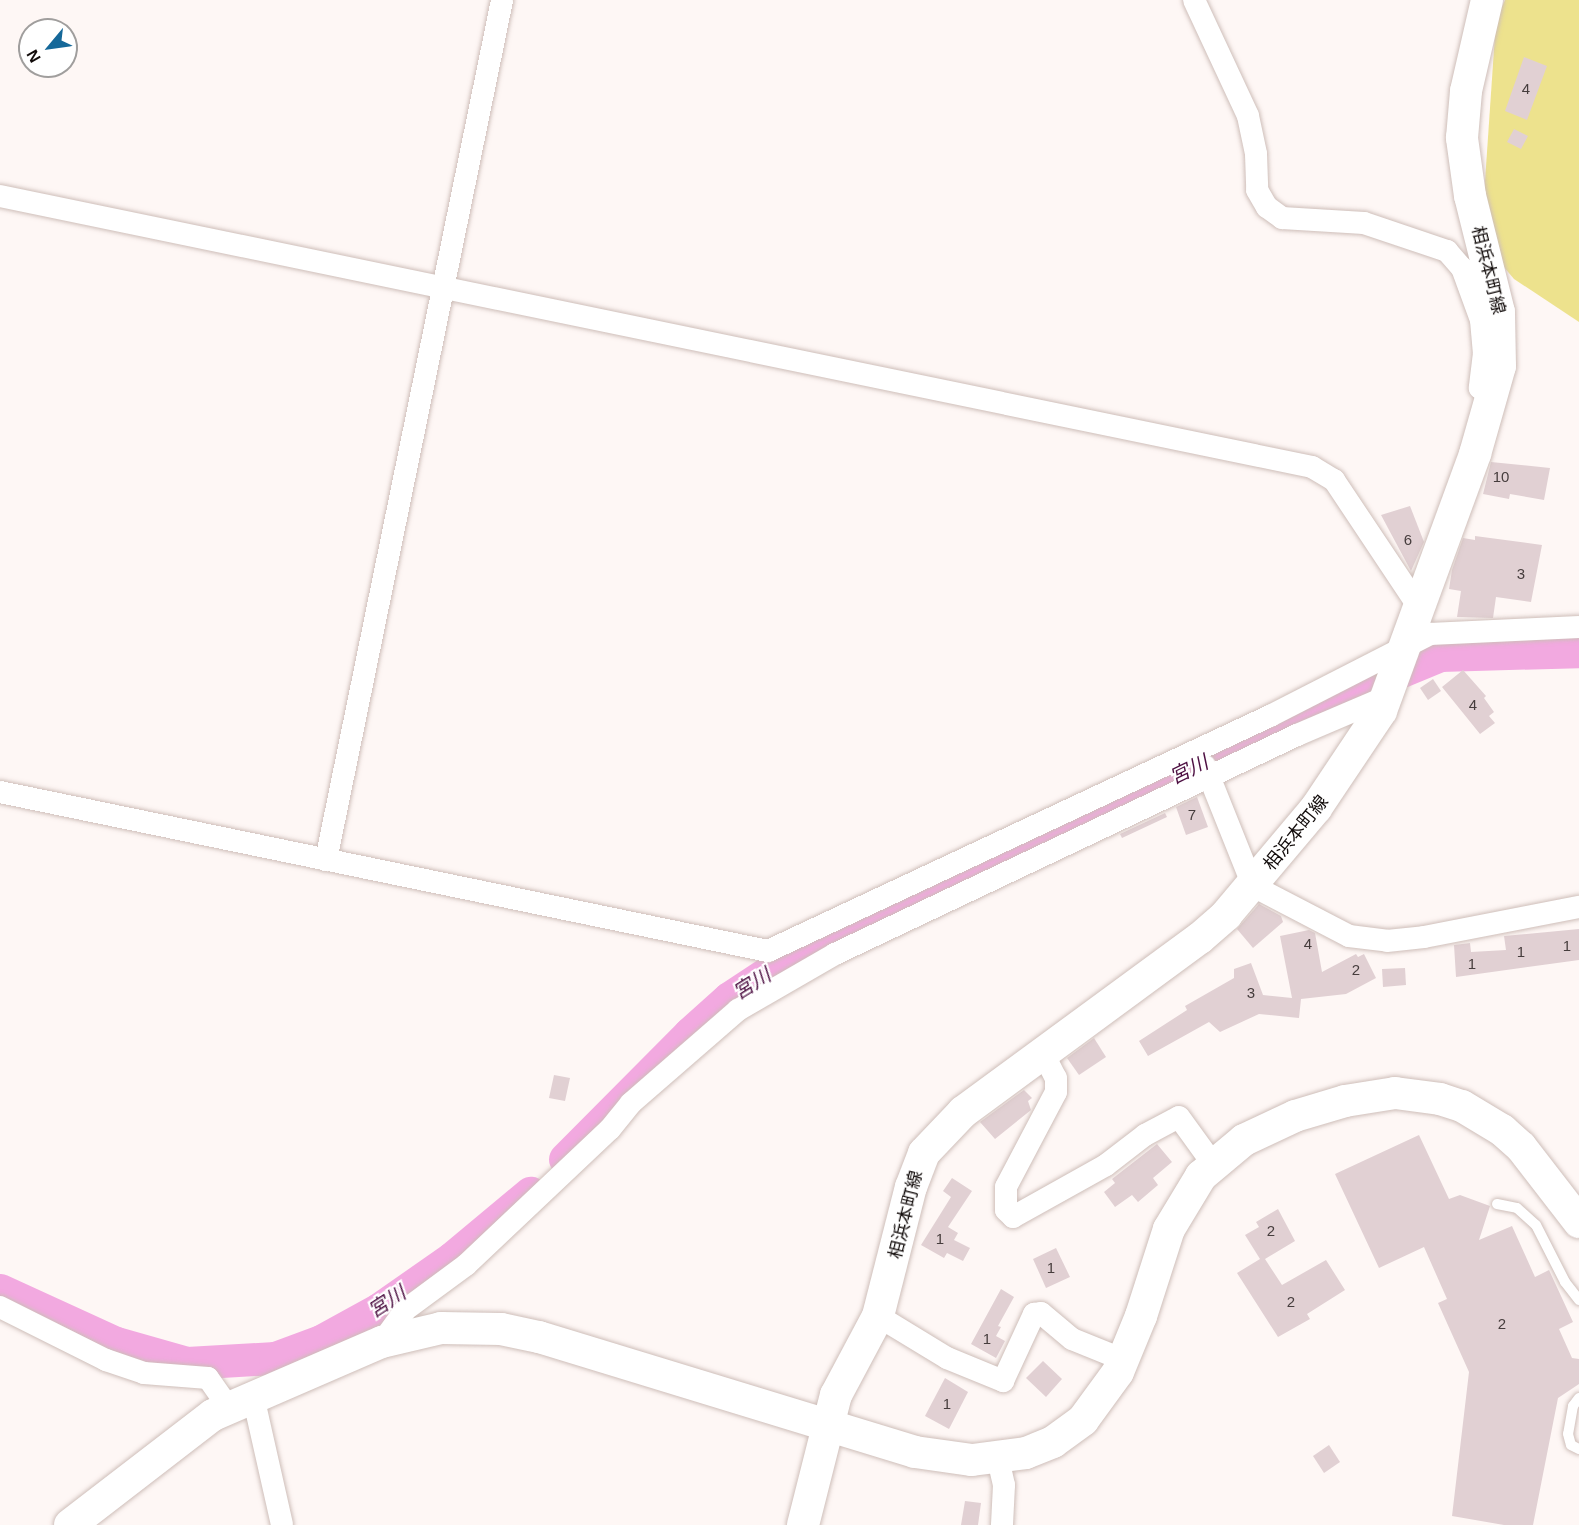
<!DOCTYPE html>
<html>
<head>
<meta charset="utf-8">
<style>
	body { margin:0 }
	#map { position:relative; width:1579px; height:1525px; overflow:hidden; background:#fef7f5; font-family:Arial,"Noto Sans JP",sans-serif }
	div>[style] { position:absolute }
	.green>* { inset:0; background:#ede28d }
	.river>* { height:33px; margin:-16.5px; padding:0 16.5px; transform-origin:16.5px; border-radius:16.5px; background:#f2a9e0 }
	.building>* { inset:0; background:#e1d0d3 }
	.roads { filter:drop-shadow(0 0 2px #cebeb9) drop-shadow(0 0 2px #cebeb9) }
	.lane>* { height:10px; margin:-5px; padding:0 5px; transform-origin:5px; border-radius:5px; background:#fff }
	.street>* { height:22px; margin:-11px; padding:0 11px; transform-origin:11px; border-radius:11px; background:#fff }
	.secondary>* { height:32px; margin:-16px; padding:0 16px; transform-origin:16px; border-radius:16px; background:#fff }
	span { translate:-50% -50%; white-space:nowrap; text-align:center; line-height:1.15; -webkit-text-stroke:4.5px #fff; paint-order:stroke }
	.number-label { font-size:15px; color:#463d3d }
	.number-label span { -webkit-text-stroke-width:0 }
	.street-label { font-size:18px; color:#120c0b }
	.water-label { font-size:20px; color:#4d0f42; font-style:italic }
	.north { position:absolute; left:18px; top:18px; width:60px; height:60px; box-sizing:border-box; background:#fff; border:2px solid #a09e9d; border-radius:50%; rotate:241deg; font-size:16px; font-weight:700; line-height:24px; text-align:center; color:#120c0b }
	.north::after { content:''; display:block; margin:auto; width:21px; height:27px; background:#156899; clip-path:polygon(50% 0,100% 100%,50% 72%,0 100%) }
</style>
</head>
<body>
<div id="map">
	<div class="green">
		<div style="clip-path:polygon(1505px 0,1579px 0,1579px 322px,1514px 279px,1481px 240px,1496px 20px)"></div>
	</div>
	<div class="river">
		<div style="left:565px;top:1159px;width:177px;rotate:-45.2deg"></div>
		<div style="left:690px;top:1033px;width:52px;rotate:-41.9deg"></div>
		<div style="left:729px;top:998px;width:49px;rotate:-33.4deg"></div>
		<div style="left:770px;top:971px;width:652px;rotate:-25.62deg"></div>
		<div style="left:1358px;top:689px;width:89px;rotate:-22.5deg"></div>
		<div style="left:1440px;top:655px;width:139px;rotate:-1.6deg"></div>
		<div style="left:0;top:1290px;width:128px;rotate:24.6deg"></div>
		<div style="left:116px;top:1343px;width:74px;rotate:15.7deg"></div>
		<div style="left:187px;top:1363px;width:88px;rotate:-3.3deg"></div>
		<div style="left:275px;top:1358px;width:49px;rotate:-20.3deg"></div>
		<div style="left:321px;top:1341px;width:66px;rotate:-28.9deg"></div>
		<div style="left:379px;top:1309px;width:89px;rotate:-34.9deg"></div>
		<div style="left:452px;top:1258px;width:102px;rotate:-39.8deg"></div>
	</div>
	<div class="building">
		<div style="clip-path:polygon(1524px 57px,1547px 66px,1527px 120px,1505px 111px)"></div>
		<div style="clip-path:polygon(1514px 129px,1528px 136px,1521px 149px,1507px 142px)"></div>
		<div style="clip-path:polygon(1491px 462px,1550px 468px,1544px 500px,1510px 494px,1509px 499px,1483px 494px)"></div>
		<div style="clip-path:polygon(1410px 506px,1424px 542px,1411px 571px,1381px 515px)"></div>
		<div style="clip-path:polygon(1475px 536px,1542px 545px,1531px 602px,1496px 597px,1493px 618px,1457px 617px,1461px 591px,1449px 589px,1452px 570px,1463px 538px,1475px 540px)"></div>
		<div style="clip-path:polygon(1463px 670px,1486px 696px,1484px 698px,1494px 712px,1489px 716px,1495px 723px,1480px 734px,1442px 687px)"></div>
		<div style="clip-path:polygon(1433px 679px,1441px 691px,1428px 700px,1420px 688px)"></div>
		<div style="clip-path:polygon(1197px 797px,1208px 827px,1186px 835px,1176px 807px)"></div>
		<div style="clip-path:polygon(1165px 813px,1167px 817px,1122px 838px,1120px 834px)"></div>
		<div style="clip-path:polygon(1259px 904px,1281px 916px,1283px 922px,1253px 948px,1237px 929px)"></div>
		<div style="clip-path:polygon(1579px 929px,1579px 960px,1456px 977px,1454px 945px,1470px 943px,1471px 952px,1506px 950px,1504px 936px)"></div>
		<div style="clip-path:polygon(1309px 930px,1315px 933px,1322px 972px,1356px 954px,1358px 957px,1364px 954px,1376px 978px,1346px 994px,1301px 999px,1299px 1018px,1259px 1014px,1220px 1032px,1209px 1022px,1148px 1056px,1139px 1041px,1187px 1010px,1185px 1006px,1234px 978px,1234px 969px,1251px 963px,1263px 995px,1292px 998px,1280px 936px)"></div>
		<div style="clip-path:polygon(1405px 968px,1406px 985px,1383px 987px,1382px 969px)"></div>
		<div style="clip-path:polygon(1094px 1038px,1106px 1057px,1079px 1075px,1067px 1058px)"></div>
		<div style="clip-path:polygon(554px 1075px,570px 1078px,565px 1101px,549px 1098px)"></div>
		<div style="clip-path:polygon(1024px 1090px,1032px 1098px,1028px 1101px,1031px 1110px,995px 1139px,980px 1122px)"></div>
		<div style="clip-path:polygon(1419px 1135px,1449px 1199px,1460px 1195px,1490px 1206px,1479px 1240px,1512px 1226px,1535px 1277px,1549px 1270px,1573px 1322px,1559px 1329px,1572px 1358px,1579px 1359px,1579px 1384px,1558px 1398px,1533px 1525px,1504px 1525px,1452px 1516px,1469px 1372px,1438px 1303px,1447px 1299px,1424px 1247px,1379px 1268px,1335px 1174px)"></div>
		<div style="clip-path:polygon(1157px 1144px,1172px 1162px,1153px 1178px,1158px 1185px,1138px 1202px,1132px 1195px,1115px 1207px,1104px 1192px,1115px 1183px,1112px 1179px)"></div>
		<div style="clip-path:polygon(952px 1178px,972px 1191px,948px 1227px,958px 1233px,954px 1240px,970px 1248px,963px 1261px,947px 1253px,944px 1258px,921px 1245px,951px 1197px,943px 1191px)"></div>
		<div style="clip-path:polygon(1278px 1209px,1295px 1241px,1265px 1259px,1282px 1285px,1326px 1260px,1345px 1290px,1307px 1314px,1310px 1319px,1278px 1337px,1237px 1273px,1260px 1259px,1245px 1235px,1259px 1227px,1256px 1222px)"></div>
		<div style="clip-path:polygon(1056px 1248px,1070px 1277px,1046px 1288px,1033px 1259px)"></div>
		<div style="clip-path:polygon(1001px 1289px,1014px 1297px,998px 1326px,1001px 1327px,996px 1336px,1005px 1341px,996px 1358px,971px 1344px)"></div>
		<div style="clip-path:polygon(1043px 1361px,1062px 1379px,1046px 1397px,1026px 1378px)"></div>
		<div style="clip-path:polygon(945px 1378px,968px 1392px,949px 1429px,925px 1416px)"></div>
		<div style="clip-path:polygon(1329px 1445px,1340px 1462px,1324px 1473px,1313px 1456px)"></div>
		<div style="clip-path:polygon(965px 1501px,981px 1503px,978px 1525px,961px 1525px)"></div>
	</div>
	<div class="roads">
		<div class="lane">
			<div style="left:1497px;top:1204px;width:20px;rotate:11deg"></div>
			<div style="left:1517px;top:1208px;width:25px;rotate:42deg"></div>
			<div style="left:1536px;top:1225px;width:64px;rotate:63deg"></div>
			<div style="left:1565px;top:1282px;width:23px;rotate:52deg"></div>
			<div style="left:1579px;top:1398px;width:10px;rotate:127deg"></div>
			<div style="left:1573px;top:1406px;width:28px;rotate:100deg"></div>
			<div style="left:1568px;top:1434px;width:11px;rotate:75deg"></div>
			<div style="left:1571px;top:1445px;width:9px;rotate:27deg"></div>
		</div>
		<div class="street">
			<div style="left:1194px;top:0;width:128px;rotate:65deg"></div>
			<div style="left:1248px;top:116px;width:39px;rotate:78deg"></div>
			<div style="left:1256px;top:154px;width:36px;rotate:88deg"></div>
			<div style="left:1257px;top:190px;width:20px;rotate:60deg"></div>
			<div style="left:1267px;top:207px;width:19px;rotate:36deg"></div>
			<div style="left:1282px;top:218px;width:82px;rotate:3.5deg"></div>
			<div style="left:1364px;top:223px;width:88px;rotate:18.6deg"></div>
			<div style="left:1447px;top:251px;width:23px;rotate:49deg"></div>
			<div style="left:1462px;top:268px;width:55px;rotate:69.9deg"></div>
			<div style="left:1481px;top:320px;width:33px;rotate:85deg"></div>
			<div style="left:1484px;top:353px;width:35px;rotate:97deg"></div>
			<div style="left:1480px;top:388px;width:12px;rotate:35deg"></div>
			<div style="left:0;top:196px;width:1340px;rotate:11.67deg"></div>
			<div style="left:1312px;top:467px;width:26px;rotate:31deg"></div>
			<div style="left:1334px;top:480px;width:155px;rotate:56.3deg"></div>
			<div style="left:1205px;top:766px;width:129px;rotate:68.2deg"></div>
			<div style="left:1253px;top:886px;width:108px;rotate:27.5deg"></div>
			<div style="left:1349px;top:936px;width:38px;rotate:7deg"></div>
			<div style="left:1387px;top:941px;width:37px;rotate:-6deg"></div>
			<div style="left:1424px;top:937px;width:158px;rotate:-11deg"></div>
			<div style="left:0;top:792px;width:784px;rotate:11.7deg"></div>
			<div style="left:768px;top:951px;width:554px;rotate:-25.09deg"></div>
			<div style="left:1270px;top:716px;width:180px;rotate:-27.1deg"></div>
			<div style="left:1430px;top:634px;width:149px;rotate:-2.7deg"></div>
			<div style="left:326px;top:860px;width:878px;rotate:-78.43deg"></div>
			<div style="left:1042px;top:1051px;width:30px;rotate:63deg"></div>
			<div style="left:1056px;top:1078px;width:14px;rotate:90deg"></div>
			<div style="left:1056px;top:1092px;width:107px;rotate:117.8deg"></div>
			<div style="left:1006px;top:1187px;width:23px;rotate:90deg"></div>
			<div style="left:1006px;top:1210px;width:10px;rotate:45deg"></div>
			<div style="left:1013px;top:1217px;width:107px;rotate:-29.2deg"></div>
			<div style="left:1106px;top:1165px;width:49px;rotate:-37.6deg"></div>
			<div style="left:1145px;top:1135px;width:38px;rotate:-28deg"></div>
			<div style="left:1179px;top:1117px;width:58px;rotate:54.1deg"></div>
			<div style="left:0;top:1307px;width:119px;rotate:26.6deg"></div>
			<div style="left:106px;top:1360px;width:40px;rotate:18.9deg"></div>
			<div style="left:144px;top:1373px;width:64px;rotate:4.5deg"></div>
			<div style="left:208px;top:1378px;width:37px;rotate:55deg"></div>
			<div style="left:878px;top:1316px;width:81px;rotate:31.3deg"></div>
			<div style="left:947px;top:1358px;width:61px;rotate:22.3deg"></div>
			<div style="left:1003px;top:1381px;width:74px;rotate:-65.2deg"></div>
			<div style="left:1034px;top:1314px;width:7px;rotate:-8deg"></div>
			<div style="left:1041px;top:1313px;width:40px;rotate:40deg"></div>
			<div style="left:1072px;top:1339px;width:56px;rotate:22deg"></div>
			<div style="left:382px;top:1342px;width:39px;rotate:-54deg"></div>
			<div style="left:405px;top:1310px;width:76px;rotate:-36.4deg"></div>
			<div style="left:466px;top:1265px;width:198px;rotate:-43.4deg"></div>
			<div style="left:610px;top:1129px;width:33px;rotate:-51deg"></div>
			<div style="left:631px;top:1103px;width:142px;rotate:-41deg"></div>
			<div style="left:738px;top:1010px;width:112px;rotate:-30deg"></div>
			<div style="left:835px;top:954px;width:511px;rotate:-25.36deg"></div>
			<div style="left:1297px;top:735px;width:97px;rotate:-23.1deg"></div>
			<div style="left:253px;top:1396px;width:132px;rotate:77.3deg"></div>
			<div style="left:998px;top:1459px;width:27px;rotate:77deg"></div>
			<div style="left:1004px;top:1485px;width:40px;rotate:92.9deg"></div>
		</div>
		<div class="secondary">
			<div style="left:70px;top:1525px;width:180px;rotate:-37.6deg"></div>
			<div style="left:213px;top:1415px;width:184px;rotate:-23.4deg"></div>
			<div style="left:382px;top:1342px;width:61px;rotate:-13.3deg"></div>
			<div style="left:441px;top:1328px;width:60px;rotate:1deg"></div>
			<div style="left:501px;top:1329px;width:39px;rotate:12deg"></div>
			<div style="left:539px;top:1337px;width:393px;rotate:17deg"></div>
			<div style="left:915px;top:1452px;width:58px;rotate:8deg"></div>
			<div style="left:972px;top:1460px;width:54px;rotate:-7.4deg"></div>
			<div style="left:1026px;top:1453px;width:29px;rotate:-22deg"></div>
			<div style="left:1053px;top:1442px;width:37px;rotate:-36deg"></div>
			<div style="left:1083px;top:1420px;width:59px;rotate:-53.9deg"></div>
			<div style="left:1118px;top:1372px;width:61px;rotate:-67.7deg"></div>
			<div style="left:1141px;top:1316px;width:91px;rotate:-72.2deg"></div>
			<div style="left:1169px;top:1229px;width:62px;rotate:-58.9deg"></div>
			<div style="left:1201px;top:1176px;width:56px;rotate:-39.9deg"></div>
			<div style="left:1244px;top:1140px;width:56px;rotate:-25.2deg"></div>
			<div style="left:1295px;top:1116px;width:52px;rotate:-16.7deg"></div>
			<div style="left:1345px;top:1101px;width:51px;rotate:-9.1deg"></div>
			<div style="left:1395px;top:1093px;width:45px;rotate:7.6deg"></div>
			<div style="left:1440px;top:1099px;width:23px;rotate:18deg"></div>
			<div style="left:1462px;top:1106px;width:47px;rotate:31deg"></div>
			<div style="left:1502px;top:1130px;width:25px;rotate:42deg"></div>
			<div style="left:1521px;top:1147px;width:95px;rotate:52.3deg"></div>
			<div style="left:803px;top:1525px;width:134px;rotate:-75.8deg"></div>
			<div style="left:836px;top:1395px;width:89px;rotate:-62deg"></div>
			<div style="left:878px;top:1316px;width:133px;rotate:-75.7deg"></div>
			<div style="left:911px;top:1187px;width:36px;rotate:-69deg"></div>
			<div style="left:924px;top:1153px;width:57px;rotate:-46.4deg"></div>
			<div style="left:963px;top:1112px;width:294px;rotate:-36.3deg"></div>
			<div style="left:1200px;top:938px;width:35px;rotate:-41deg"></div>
			<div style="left:1226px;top:915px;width:140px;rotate:-49.9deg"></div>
			<div style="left:1316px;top:808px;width:117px;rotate:-56.2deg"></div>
			<div style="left:1381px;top:711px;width:274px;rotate:-69.9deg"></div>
			<div style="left:1475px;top:454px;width:91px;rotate:-74.1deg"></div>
			<div style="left:1500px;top:366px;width:54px;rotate:-91.1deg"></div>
			<div style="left:1499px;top:312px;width:120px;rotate:-104deg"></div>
			<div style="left:1470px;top:196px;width:59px;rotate:-97.9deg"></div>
			<div style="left:1462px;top:138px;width:47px;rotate:-85.1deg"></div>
			<div style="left:1466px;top:91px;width:93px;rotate:-77deg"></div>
		</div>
	</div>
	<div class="number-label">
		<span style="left:1526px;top:89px">4</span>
		<span style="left:1501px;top:477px">10</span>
		<span style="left:1408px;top:540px">6</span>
		<span style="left:1521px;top:574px">3</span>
		<span style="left:1473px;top:705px">4</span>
		<span style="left:1192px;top:815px">7</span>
		<span style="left:1308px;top:944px">4</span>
		<span style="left:1567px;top:946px">1</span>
		<span style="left:1521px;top:952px">1</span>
		<span style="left:1472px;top:964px">1</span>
		<span style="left:1356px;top:970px">2</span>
		<span style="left:1251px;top:993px">3</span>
		<span style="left:1271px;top:1231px">2</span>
		<span style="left:940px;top:1239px">1</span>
		<span style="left:1051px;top:1268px">1</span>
		<span style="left:1291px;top:1302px">2</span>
		<span style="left:1502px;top:1324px">2</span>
		<span style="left:987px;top:1339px">1</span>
		<span style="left:947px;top:1404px">1</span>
	</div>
	<div class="street-label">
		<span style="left:1488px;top:270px;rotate:76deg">相浜本町線</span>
		<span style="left:1296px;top:833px;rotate:-51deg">相浜本町線</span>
		<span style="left:906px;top:1215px;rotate:-76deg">相浜本町線</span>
	</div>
	<div class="water-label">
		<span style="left:1189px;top:770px;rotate:-26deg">宮川</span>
		<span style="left:752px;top:984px;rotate:-32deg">宮川</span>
		<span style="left:387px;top:1302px;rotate:-33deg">宮川</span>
	</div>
	<div class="north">N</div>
</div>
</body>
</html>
